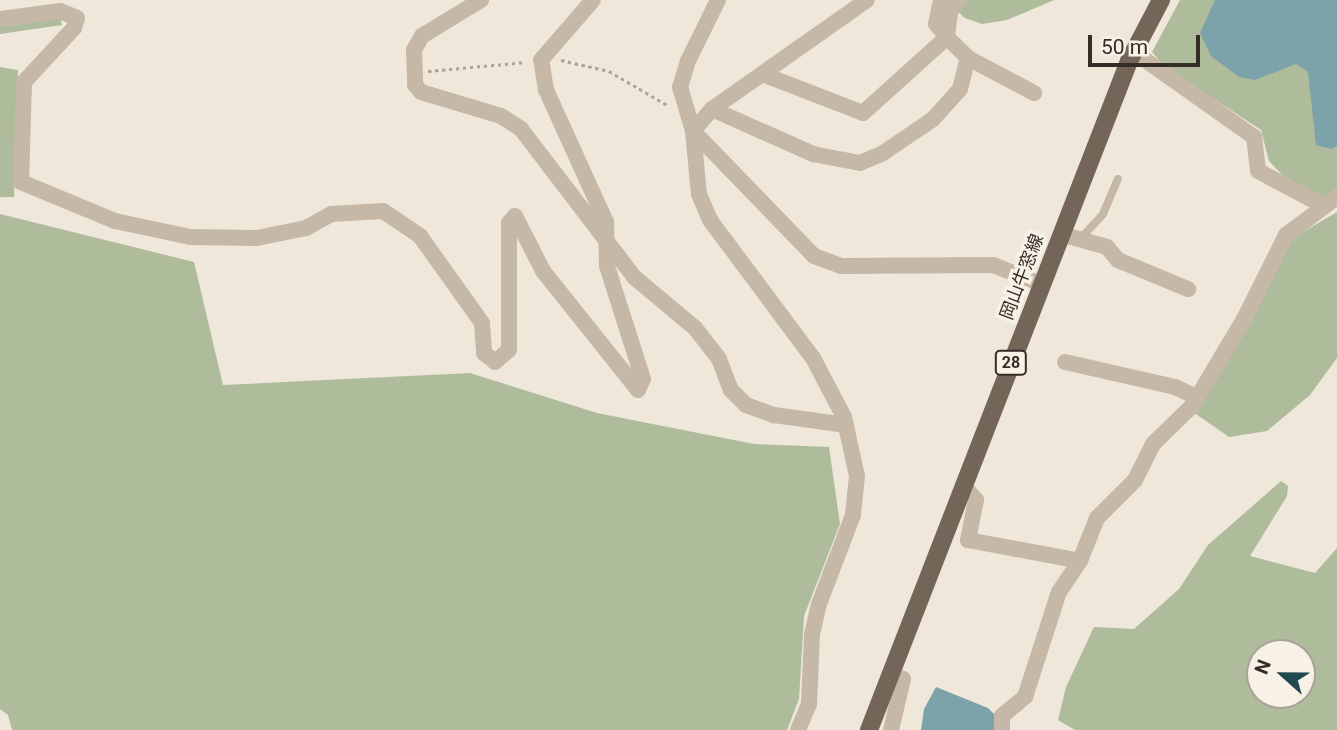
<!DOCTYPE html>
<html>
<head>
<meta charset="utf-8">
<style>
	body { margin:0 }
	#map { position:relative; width:1337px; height:730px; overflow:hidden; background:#efe7da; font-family:Roboto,"Noto Sans JP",sans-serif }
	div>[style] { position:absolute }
	.green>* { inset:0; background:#aebc9c }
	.water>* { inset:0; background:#7ca3a9 }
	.path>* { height:2.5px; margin-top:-1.25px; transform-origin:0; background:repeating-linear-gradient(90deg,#b1a292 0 3.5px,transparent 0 7px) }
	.service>* { height:8px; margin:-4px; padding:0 4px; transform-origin:4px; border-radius:4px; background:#c6b8a7 }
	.minor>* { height:16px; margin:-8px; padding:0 8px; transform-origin:8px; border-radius:8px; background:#c6b8a7 }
	.primary>* { height:18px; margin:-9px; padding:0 9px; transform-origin:9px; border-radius:9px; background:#746559 }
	span { translate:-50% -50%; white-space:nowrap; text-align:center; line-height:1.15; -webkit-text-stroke:7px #f7f1e6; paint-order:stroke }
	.shield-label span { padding:2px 5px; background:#f7f1e6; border:2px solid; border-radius:5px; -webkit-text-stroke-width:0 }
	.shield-label { font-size:16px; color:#332c27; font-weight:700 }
	.street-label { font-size:18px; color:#332c27 }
	.north { position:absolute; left:1246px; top:639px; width:70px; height:70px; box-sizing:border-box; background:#f7f1e6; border:2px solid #a9a29a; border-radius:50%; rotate:291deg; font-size:19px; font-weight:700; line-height:28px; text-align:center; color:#332c27 }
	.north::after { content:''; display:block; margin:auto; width:24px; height:32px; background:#204950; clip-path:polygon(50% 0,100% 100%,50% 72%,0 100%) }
	.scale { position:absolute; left:1088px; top:35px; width:112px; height:32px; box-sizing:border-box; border:4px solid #332c27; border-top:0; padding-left:9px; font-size:21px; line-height:24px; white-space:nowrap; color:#332c27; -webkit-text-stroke:5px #f7f1e6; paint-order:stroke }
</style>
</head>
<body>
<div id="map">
	<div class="green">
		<div style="clip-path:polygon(945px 0,1054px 0,1007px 20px,982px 24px,965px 18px)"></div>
		<div style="clip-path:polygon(1180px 0,1337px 0,1337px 189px,1327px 198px,1312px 196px,1288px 181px,1269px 161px,1261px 130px,1164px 66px,1152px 52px)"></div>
		<div style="clip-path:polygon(60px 16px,62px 25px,0 34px,0 24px)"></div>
		<div style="clip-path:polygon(0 67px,18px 70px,14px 197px,0 197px)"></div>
		<div style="clip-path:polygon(1337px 212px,1337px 358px,1310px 395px,1267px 431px,1229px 437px,1193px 412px,1291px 239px)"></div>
		<div style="clip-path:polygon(0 214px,194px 262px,223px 385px,470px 373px,597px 413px,754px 444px,829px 447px,840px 524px,804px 616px,799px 699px,787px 730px,12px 730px,8px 715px,0 709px)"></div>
		<div style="clip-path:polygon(evenodd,1281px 481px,1288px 486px,1287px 496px,1250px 556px,1315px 573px,1337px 548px,1337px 730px,1075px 730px,1058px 720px,1066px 687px,1094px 627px,1134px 629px,1179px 589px,1208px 545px,1281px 481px,1260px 653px,1302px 653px,1302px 695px,1260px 695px,1260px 653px)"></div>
	</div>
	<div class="water">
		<div style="clip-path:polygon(1215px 0,1337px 0,1337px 146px,1331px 149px,1316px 145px,1308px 72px,1296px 64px,1255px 80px,1239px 77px,1211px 56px,1200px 33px)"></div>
		<div style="clip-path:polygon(936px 687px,988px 708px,997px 717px,996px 730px,921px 730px,924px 709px)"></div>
	</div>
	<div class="path">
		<div style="left:561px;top:60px;width:49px;rotate:12.9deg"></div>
		<div style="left:609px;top:71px;width:69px;rotate:30.3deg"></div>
		<div style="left:428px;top:71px;width:98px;rotate:-5.2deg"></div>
	</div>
	<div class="service">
		<div style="left:1080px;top:239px;width:34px;rotate:-47deg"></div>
		<div style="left:1103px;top:214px;width:38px;rotate:-67deg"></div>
	</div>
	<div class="minor">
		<div style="left:481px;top:0;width:69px;rotate:148.6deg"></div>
		<div style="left:422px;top:36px;width:16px;rotate:120deg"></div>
		<div style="left:414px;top:50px;width:35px;rotate:88deg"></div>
		<div style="left:415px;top:85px;width:9px;rotate:49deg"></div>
		<div style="left:421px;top:92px;width:84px;rotate:16.7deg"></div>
		<div style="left:501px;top:116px;width:24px;rotate:33deg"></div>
		<div style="left:521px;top:129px;width:186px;rotate:52.6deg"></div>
		<div style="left:634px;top:277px;width:80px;rotate:39.9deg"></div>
		<div style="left:695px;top:328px;width:39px;rotate:52deg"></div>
		<div style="left:719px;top:359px;width:33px;rotate:69deg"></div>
		<div style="left:731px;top:390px;width:21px;rotate:45deg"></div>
		<div style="left:746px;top:405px;width:30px;rotate:20deg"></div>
		<div style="left:774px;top:415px;width:73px;rotate:7.9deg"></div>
		<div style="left:718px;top:0;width:68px;rotate:116.2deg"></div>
		<div style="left:688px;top:61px;width:27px;rotate:107deg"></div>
		<div style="left:680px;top:87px;width:46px;rotate:73.5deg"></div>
		<div style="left:693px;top:131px;width:63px;rotate:84.6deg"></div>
		<div style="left:699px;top:194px;width:28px;rotate:67deg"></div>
		<div style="left:710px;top:220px;width:172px;rotate:53.3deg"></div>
		<div style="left:813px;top:358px;width:67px;rotate:62.3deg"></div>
		<div style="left:844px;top:417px;width:60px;rotate:77.6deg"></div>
		<div style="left:857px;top:476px;width:39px;rotate:96deg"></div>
		<div style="left:853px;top:515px;width:95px;rotate:110.9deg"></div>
		<div style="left:819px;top:604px;width:32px;rotate:103deg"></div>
		<div style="left:812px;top:635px;width:69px;rotate:92.5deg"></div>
		<div style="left:809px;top:704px;width:28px;rotate:113deg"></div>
		<div style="left:0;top:19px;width:61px;rotate:-7.6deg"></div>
		<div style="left:60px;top:11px;width:18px;rotate:22deg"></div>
		<div style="left:77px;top:18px;width:10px;rotate:107deg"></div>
		<div style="left:74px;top:28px;width:74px;rotate:132.8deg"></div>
		<div style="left:24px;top:82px;width:100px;rotate:91.7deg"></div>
		<div style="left:21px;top:182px;width:102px;rotate:22.5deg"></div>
		<div style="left:115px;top:221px;width:77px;rotate:12deg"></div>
		<div style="left:190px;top:237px;width:67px;rotate:0.9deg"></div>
		<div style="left:257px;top:238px;width:50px;rotate:-11.5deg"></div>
		<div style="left:306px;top:228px;width:29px;rotate:-29deg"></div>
		<div style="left:331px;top:214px;width:52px;rotate:-3.3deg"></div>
		<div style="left:383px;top:211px;width:45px;rotate:34deg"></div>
		<div style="left:420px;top:236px;width:107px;rotate:54.5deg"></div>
		<div style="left:482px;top:323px;width:30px;rotate:86deg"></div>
		<div style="left:484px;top:353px;width:14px;rotate:39deg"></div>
		<div style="left:495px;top:362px;width:18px;rotate:-41deg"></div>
		<div style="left:509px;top:350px;width:127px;rotate:-90deg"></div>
		<div style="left:509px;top:223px;width:9px;rotate:-49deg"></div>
		<div style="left:515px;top:216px;width:62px;rotate:63deg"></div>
		<div style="left:543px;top:271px;width:152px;rotate:51.4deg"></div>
		<div style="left:638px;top:390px;width:12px;rotate:-66deg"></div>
		<div style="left:643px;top:379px;width:119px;rotate:-107.7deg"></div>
		<div style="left:607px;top:266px;width:44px;rotate:-91.3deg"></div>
		<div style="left:606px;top:222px;width:145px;rotate:-114.4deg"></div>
		<div style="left:546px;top:90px;width:30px;rotate:-99deg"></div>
		<div style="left:541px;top:60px;width:79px;rotate:-49.1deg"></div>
		<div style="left:1134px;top:52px;width:147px;rotate:35.3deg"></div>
		<div style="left:1254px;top:137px;width:34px;rotate:83deg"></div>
		<div style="left:1258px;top:171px;width:75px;rotate:27.9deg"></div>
		<div style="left:968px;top:58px;width:75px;rotate:27.9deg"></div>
		<div style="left:762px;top:74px;width:108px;rotate:21.1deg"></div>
		<div style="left:863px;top:113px;width:113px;rotate:-42.1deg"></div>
		<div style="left:947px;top:37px;width:17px;rotate:-130deg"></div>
		<div style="left:936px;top:24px;width:25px;rotate:-78deg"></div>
		<div style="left:712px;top:109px;width:189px;rotate:-35.1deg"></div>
		<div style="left:693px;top:131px;width:29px;rotate:-49deg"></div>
		<div style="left:712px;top:109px;width:111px;rotate:24deg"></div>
		<div style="left:813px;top:154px;width:48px;rotate:10.8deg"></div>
		<div style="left:860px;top:163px;width:25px;rotate:-23deg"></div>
		<div style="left:883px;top:153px;width:60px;rotate:-34.2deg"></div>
		<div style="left:933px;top:119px;width:40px;rotate:-48deg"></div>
		<div style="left:960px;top:89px;width:32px;rotate:-76deg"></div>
		<div style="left:968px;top:58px;width:30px;rotate:-135deg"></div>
		<div style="left:947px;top:37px;width:26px;rotate:-83deg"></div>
		<div style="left:950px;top:11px;width:14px;rotate:-51deg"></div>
		<div style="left:693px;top:131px;width:174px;rotate:45.9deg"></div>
		<div style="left:814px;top:256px;width:29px;rotate:20deg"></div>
		<div style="left:841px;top:266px;width:152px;rotate:-0.4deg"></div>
		<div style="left:993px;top:265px;width:52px;rotate:21.6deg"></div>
		<div style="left:1061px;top:234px;width:48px;rotate:15.8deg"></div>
		<div style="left:1107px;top:247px;width:17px;rotate:50deg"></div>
		<div style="left:1118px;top:260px;width:76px;rotate:22.5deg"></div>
		<div style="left:1065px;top:362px;width:113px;rotate:12.8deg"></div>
		<div style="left:1175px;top:387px;width:23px;rotate:25deg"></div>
		<div style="left:963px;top:485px;width:20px;rotate:49deg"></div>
		<div style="left:976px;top:500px;width:41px;rotate:101.3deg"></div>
		<div style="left:968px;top:540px;width:114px;rotate:10.6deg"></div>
		<div style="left:1080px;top:561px;width:46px;rotate:-68.4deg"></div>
		<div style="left:1097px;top:518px;width:54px;rotate:-45deg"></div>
		<div style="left:1135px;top:480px;width:40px;rotate:-63.4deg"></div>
		<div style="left:1153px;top:444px;width:54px;rotate:-44.3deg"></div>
		<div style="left:1192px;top:406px;width:101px;rotate:-59.1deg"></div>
		<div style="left:1244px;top:319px;width:94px;rotate:-63.4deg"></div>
		<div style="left:1286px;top:235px;width:64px;rotate:-36.7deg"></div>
		<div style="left:890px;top:673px;width:14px;rotate:25deg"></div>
		<div style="left:903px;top:679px;width:52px;rotate:103.2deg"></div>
		<div style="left:1002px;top:730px;width:14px;rotate:-90deg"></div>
		<div style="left:1002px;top:716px;width:30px;rotate:-40deg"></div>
		<div style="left:1025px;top:697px;width:110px;rotate:-72.1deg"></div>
		<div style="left:1059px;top:592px;width:37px;rotate:-56deg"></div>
	</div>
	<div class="primary">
		<div style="left:869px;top:730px;width:718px;rotate:-68.76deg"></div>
		<div style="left:1129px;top:61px;width:69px;rotate:-62.3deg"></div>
	</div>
	<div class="shield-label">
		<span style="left:1011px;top:363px">28</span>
	</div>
	<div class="street-label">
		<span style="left:1022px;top:277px;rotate:-69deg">岡山牛窓線</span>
	</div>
	<div class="north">N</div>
	<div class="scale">50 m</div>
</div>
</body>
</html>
